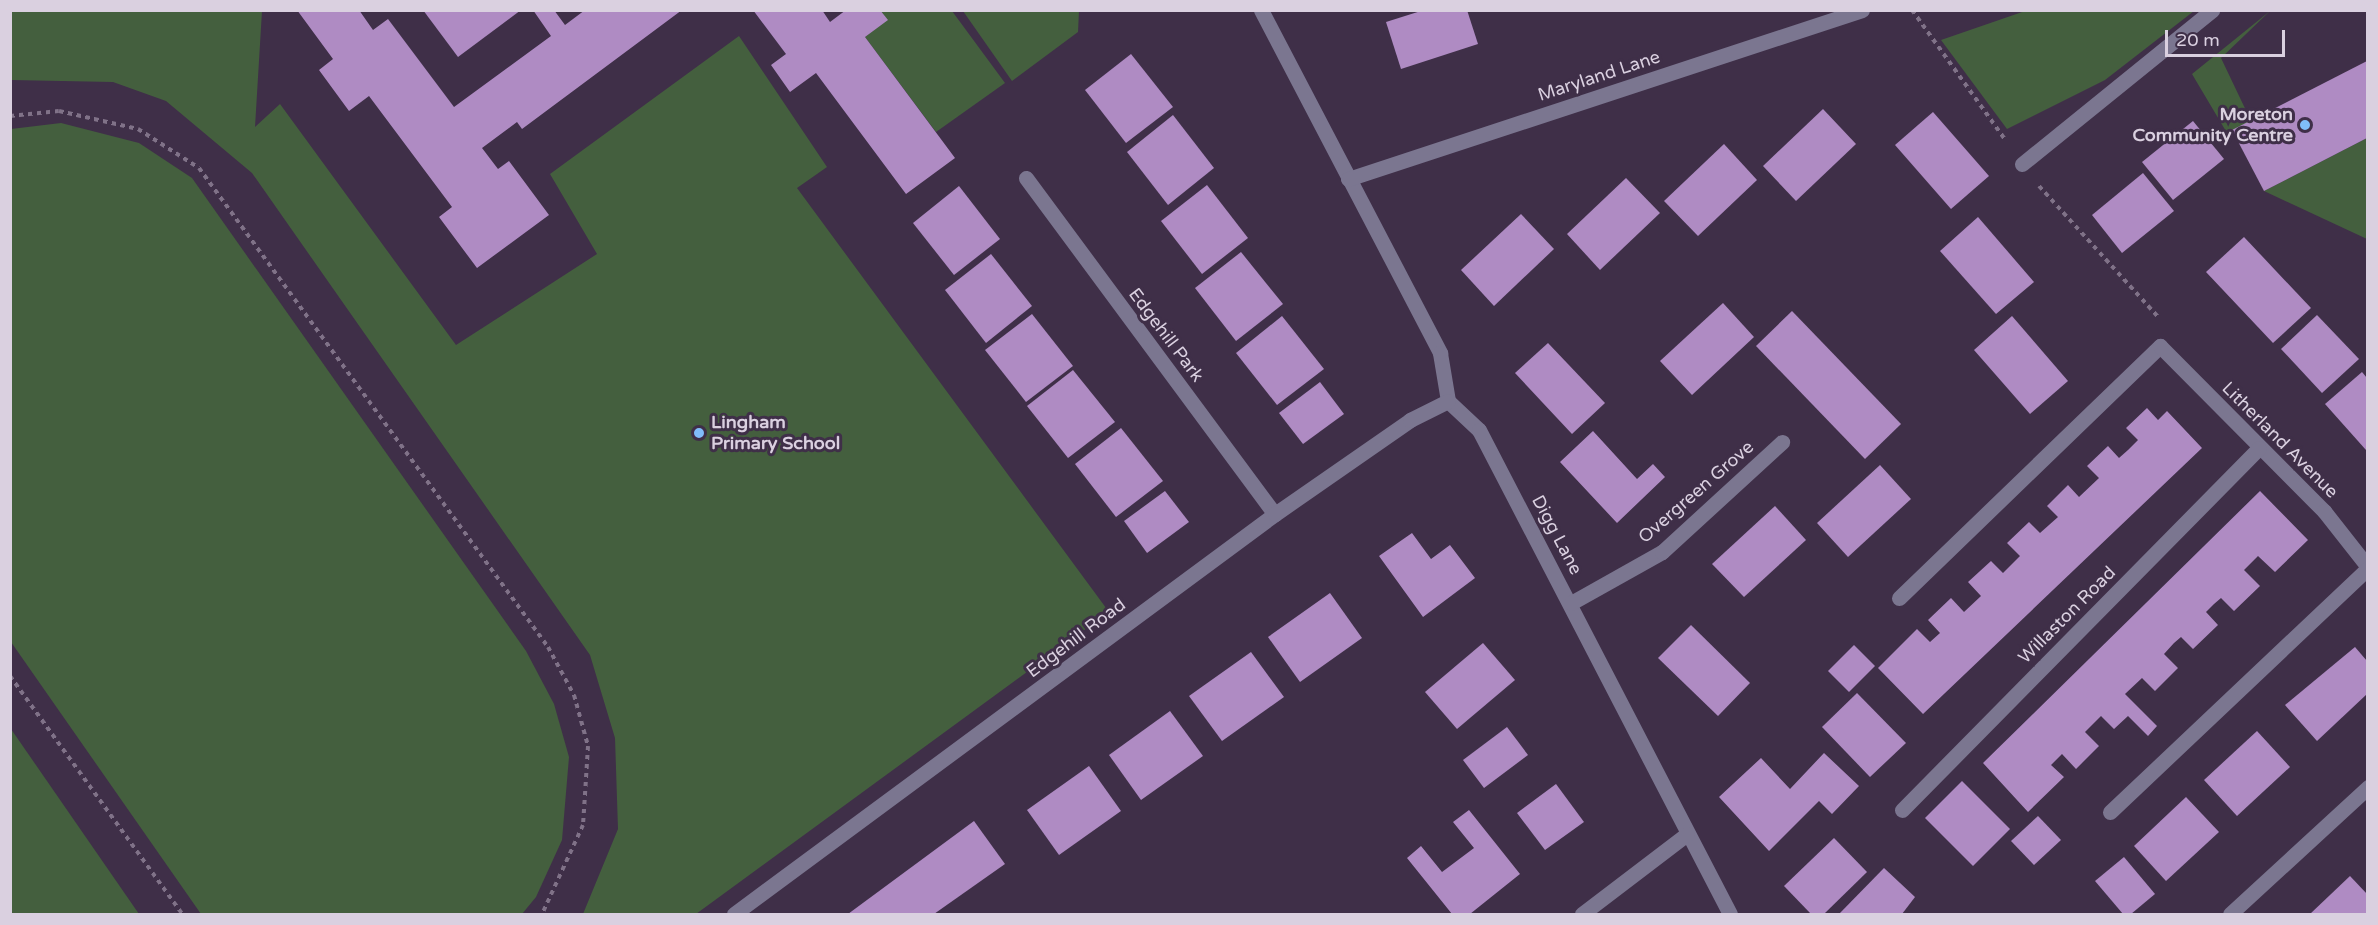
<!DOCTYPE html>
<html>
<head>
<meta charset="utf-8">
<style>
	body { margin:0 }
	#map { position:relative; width:2378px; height:925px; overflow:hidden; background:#3f2f48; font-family:"Varela Round",sans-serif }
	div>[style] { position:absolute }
	.green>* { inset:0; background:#445f3e }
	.building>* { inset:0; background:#af8bc3 }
	.path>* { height:4px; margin-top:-2px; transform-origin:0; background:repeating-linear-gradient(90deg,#807288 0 4.5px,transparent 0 9px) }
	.minor>* { height:15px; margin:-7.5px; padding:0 7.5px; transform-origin:7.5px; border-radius:7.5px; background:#7b7690 }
	.dots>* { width:16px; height:16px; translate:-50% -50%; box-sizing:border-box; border:3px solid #3f2f48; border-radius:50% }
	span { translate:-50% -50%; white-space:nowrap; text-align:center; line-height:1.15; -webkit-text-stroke:6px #3f2f48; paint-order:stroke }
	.street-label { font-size:18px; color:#dad0e0 }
	.poi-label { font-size:18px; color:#dad0e0; font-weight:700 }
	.right { translate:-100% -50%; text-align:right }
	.left { translate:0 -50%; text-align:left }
	.frame { position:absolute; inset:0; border:12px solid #dad0e0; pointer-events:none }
	.scale { position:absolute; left:2165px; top:30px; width:120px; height:27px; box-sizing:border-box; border:3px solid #dad0e0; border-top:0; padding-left:8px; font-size:18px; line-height:21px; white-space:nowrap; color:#dad0e0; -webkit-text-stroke:4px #3f2f48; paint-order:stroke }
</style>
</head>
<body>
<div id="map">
	<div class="green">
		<div style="clip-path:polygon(11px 10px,262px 11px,255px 127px,280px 104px,456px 345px,597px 254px,550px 174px,739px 36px,827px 167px,797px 188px,1109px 612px,696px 914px,583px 914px,618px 829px,615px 738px,590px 655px,252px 173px,166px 101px,113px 82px,11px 80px)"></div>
		<div style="clip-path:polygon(2028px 10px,2194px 10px,2194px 11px,2105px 80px,2007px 129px,1941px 40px)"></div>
		<div style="clip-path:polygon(880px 11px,952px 11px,1005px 83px,936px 132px,865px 37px,887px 20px)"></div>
		<div style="clip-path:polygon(963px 11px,1079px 11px,1078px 32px,1012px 81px)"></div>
		<div style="clip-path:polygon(2270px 11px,2221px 58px,2251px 121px,2227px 133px,2192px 74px)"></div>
		<div style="clip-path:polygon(61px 123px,139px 143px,192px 178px,526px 651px,554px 704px,569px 757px,562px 840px,536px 897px,522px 914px,201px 914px,11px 642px,11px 129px)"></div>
		<div style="clip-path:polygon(2367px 138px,2367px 239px,2264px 191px)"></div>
		<div style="clip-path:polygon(10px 729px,11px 729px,139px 914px,11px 914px)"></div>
	</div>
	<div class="building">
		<div style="clip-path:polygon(297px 10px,359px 10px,373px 30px,388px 19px,454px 107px,551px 36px,533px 10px,554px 10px,565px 25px,585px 10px,682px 10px,522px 129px,517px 122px,482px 148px,498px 169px,509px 161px,549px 215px,477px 268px,439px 217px,452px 207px,369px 96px,349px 111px,319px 70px,333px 59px)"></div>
		<div style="clip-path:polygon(423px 10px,521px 10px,458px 57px)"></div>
		<div style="clip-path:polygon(753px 10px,822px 10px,830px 22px,846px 10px,880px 10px,888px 20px,865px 37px,955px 158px,906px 194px,816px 73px,790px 92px,771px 65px,786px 54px)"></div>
		<div style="clip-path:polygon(1424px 10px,1467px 10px,1478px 44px,1401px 69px,1386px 22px)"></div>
		<div style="clip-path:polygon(1131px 54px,1173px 107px,1126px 143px,1085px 90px)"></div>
		<div style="clip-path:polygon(2367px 61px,2367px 138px,2264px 191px,2232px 130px)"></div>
		<div style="clip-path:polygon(1823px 109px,1856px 144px,1796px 201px,1763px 166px)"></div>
		<div style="clip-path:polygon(1933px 112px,1989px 176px,1951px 209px,1895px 145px)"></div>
		<div style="clip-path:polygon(1173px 115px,1214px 168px,1168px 205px,1127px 152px)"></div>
		<div style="clip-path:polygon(2193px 121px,2224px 159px,2173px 200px,2142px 162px)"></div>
		<div style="clip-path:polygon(1724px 144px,1757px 180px,1698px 236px,1664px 201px)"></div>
		<div style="clip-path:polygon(2143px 173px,2174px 211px,2122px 253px,2092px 215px)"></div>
		<div style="clip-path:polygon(1626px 178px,1660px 213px,1600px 270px,1567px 234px)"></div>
		<div style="clip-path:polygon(1207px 185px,1248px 238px,1202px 274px,1161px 221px)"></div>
		<div style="clip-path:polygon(959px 186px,1000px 239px,954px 275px,913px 223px)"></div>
		<div style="clip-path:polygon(1521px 214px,1554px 249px,1494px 306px,1461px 270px)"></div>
		<div style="clip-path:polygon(1978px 217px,2034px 282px,1996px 314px,1940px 251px)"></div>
		<div style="clip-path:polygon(2244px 237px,2311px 308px,2273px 343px,2206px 272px)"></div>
		<div style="clip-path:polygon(1241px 252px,1283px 304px,1236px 341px,1195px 288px)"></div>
		<div style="clip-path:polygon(991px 254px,1032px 306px,986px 343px,945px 290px)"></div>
		<div style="clip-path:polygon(1723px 303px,1754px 337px,1692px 395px,1660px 361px)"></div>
		<div style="clip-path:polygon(1792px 311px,1901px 424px,1865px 459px,1756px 346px)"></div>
		<div style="clip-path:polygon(1032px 314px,1073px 366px,1026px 402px,985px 350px)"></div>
		<div style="clip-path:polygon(2317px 315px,2359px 359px,2322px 393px,2281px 349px)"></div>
		<div style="clip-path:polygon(1282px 316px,1324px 369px,1277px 405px,1236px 353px)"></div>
		<div style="clip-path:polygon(2012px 316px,2068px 381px,2030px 414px,1974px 350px)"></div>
		<div style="clip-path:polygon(1548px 343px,1605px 403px,1572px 434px,1515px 373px)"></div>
		<div style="clip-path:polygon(1073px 370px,1115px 422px,1068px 458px,1027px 406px)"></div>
		<div style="clip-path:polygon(2362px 372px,2367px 378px,2366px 450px,2325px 404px)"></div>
		<div style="clip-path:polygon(1320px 382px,1344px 414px,1303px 444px,1279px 413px)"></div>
		<div style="clip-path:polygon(2147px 408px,2158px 420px,2167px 411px,2202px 448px,1923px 714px,1878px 668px,1917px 629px,1930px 642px,1940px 633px,1928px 620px,1951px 598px,1964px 612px,1981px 596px,1968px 582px,1991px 561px,2003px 573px,2020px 556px,2007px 543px,2029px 522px,2040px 533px,2058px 517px,2047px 506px,2068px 485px,2079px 497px,2099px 478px,2087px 466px,2108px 446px,2119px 458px,2128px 450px,2138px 440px,2126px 428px)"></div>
		<div style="clip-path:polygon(1121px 428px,1163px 481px,1116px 517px,1075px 464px)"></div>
		<div style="clip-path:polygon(1593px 431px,1637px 479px,1653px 464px,1665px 477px,1617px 523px,1560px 462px)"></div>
		<div style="clip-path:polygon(1880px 465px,1911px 499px,1848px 557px,1817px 523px)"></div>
		<div style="clip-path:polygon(1165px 491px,1189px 522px,1147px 553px,1124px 521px)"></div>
		<div style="clip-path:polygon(2260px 491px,2308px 540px,2275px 572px,2258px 556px,2244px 570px,2260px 586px,2234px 611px,2221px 598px,2214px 604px,2206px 612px,2218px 625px,2193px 649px,2181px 637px,2174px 643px,2164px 654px,2178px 668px,2155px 691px,2142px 678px,2125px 694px,2157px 726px,2148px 736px,2128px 716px,2114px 729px,2101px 716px,2085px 732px,2099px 746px,2076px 769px,2062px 754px,2051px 765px,2064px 777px,2028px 812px,1983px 763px)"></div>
		<div style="clip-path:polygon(1775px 506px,1806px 540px,1744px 597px,1712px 564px)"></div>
		<div style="clip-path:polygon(1412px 533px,1431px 559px,1450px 545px,1475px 578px,1423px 617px,1379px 556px)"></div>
		<div style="clip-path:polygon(1330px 593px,1362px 638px,1300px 682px,1268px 637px)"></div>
		<div style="clip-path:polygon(1691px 625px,1750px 683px,1718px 716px,1658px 658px)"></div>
		<div style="clip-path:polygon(1483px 643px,1515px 680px,1457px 729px,1425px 692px)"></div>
		<div style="clip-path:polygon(1854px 645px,1875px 666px,1849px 692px,1828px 671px)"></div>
		<div style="clip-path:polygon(2355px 647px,2367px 661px,2367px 694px,2317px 741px,2285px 705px)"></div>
		<div style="clip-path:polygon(1251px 652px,1284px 697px,1222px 741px,1189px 696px)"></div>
		<div style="clip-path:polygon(1857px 693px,1906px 743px,1870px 777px,1822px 727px)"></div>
		<div style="clip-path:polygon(1170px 711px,1203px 756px,1141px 800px,1109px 755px)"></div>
		<div style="clip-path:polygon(1507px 727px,1528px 755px,1484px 788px,1463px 760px)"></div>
		<div style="clip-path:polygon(2257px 731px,2290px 767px,2237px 816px,2204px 780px)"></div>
		<div style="clip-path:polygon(1824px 753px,1859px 786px,1832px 814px,1819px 801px,1769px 851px,1719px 797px,1761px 758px,1790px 789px)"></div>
		<div style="clip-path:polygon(1089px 766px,1121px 811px,1059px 855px,1027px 810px)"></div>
		<div style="clip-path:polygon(1962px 781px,2010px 829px,1973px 866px,1925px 818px)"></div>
		<div style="clip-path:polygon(1556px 784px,1584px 822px,1545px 850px,1517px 813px)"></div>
		<div style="clip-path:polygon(2186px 797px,2219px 832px,2166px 881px,2134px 846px)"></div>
		<div style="clip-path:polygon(1469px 810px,1520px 874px,1470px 914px,1452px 914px,1407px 858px,1421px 846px,1442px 872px,1474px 848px,1453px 822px)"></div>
		<div style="clip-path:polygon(2038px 816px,2061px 840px,2034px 865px,2011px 841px)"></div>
		<div style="clip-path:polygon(974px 821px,1005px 864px,934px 914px,848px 914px)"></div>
		<div style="clip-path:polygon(1834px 838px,1867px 872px,1824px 914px,1811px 914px,1784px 886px)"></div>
		<div style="clip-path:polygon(2124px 857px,2155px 894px,2131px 914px,2123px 914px,2095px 881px)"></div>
		<div style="clip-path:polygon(1884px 868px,1915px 897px,1902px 914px,1839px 914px)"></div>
		<div style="clip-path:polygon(2350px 876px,2367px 894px,2367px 914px,2310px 914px)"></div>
	</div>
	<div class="path">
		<div style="left:1912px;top:10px;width:161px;rotate:54.3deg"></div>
		<div style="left:10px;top:116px;width:49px;rotate:-5.8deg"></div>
		<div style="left:59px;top:111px;width:81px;rotate:12.8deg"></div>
		<div style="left:138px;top:129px;width:72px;rotate:32.6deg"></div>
		<div style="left:199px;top:168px;width:593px;rotate:53.92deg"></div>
		<div style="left:548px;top:647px;width:55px;rotate:61.6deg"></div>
		<div style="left:574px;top:695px;width:53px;rotate:74.6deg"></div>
		<div style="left:588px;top:746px;width:79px;rotate:93.6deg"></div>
		<div style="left:583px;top:825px;width:98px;rotate:114.7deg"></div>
		<div style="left:2039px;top:186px;width:178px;rotate:47.7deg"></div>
		<div style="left:10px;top:676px;width:294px;rotate:54.1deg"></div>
	</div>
	<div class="minor">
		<div style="left:1261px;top:10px;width:387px;rotate:62.4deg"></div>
		<div style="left:1440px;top:353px;width:49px;rotate:80.5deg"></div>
		<div style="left:1448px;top:401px;width:42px;rotate:43.1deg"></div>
		<div style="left:1479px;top:430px;width:545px;rotate:62.59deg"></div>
		<div style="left:2022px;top:164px;width:245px;rotate:-39deg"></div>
		<div style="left:1026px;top:178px;width:418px;rotate:53.5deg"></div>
		<div style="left:1348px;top:179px;width:541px;rotate:-18.2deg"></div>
		<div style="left:1899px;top:598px;width:363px;rotate:-44deg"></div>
		<div style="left:2160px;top:346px;width:233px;rotate:45.2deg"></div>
		<div style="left:2324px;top:511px;width:71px;rotate:51.8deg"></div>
		<div style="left:1571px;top:603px;width:104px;rotate:-29.3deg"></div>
		<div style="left:1662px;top:552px;width:163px;rotate:-42.5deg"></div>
		<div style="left:1902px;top:810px;width:508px;rotate:-45.4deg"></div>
		<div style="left:2110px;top:812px;width:355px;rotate:-43.4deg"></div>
		<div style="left:734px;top:914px;width:673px;rotate:-36.48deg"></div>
		<div style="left:1275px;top:514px;width:165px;rotate:-34.8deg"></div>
		<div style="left:1410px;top:420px;width:42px;rotate:-26.6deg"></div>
		<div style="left:1582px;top:914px;width:132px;rotate:-37.3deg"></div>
		<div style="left:2230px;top:914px;width:188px;rotate:-42.6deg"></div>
	</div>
	<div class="dots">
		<div style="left:2305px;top:125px;background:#80bdfa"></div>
		<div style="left:699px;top:433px;background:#80bdfa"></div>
	</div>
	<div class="street-label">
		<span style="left:1599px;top:76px;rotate:-18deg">Maryland Lane</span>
		<span style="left:1166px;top:335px;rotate:53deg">Edgehill Park</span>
		<span style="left:2280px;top:440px;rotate:45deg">Litherland Avenue</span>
		<span style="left:1696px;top:492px;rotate:-41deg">Overgreen Grove</span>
		<span style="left:1557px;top:535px;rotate:62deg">Digg Lane</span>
		<span style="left:2067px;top:615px;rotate:-45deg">Willaston Road</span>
		<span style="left:1076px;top:638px;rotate:-37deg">Edgehill Road</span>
	</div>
	<div class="poi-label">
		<span class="right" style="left:2293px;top:125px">Moreton<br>Community Centre</span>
		<span class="left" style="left:711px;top:433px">Lingham<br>Primary School</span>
	</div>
	<div class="frame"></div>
	<div class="scale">20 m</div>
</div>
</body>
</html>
